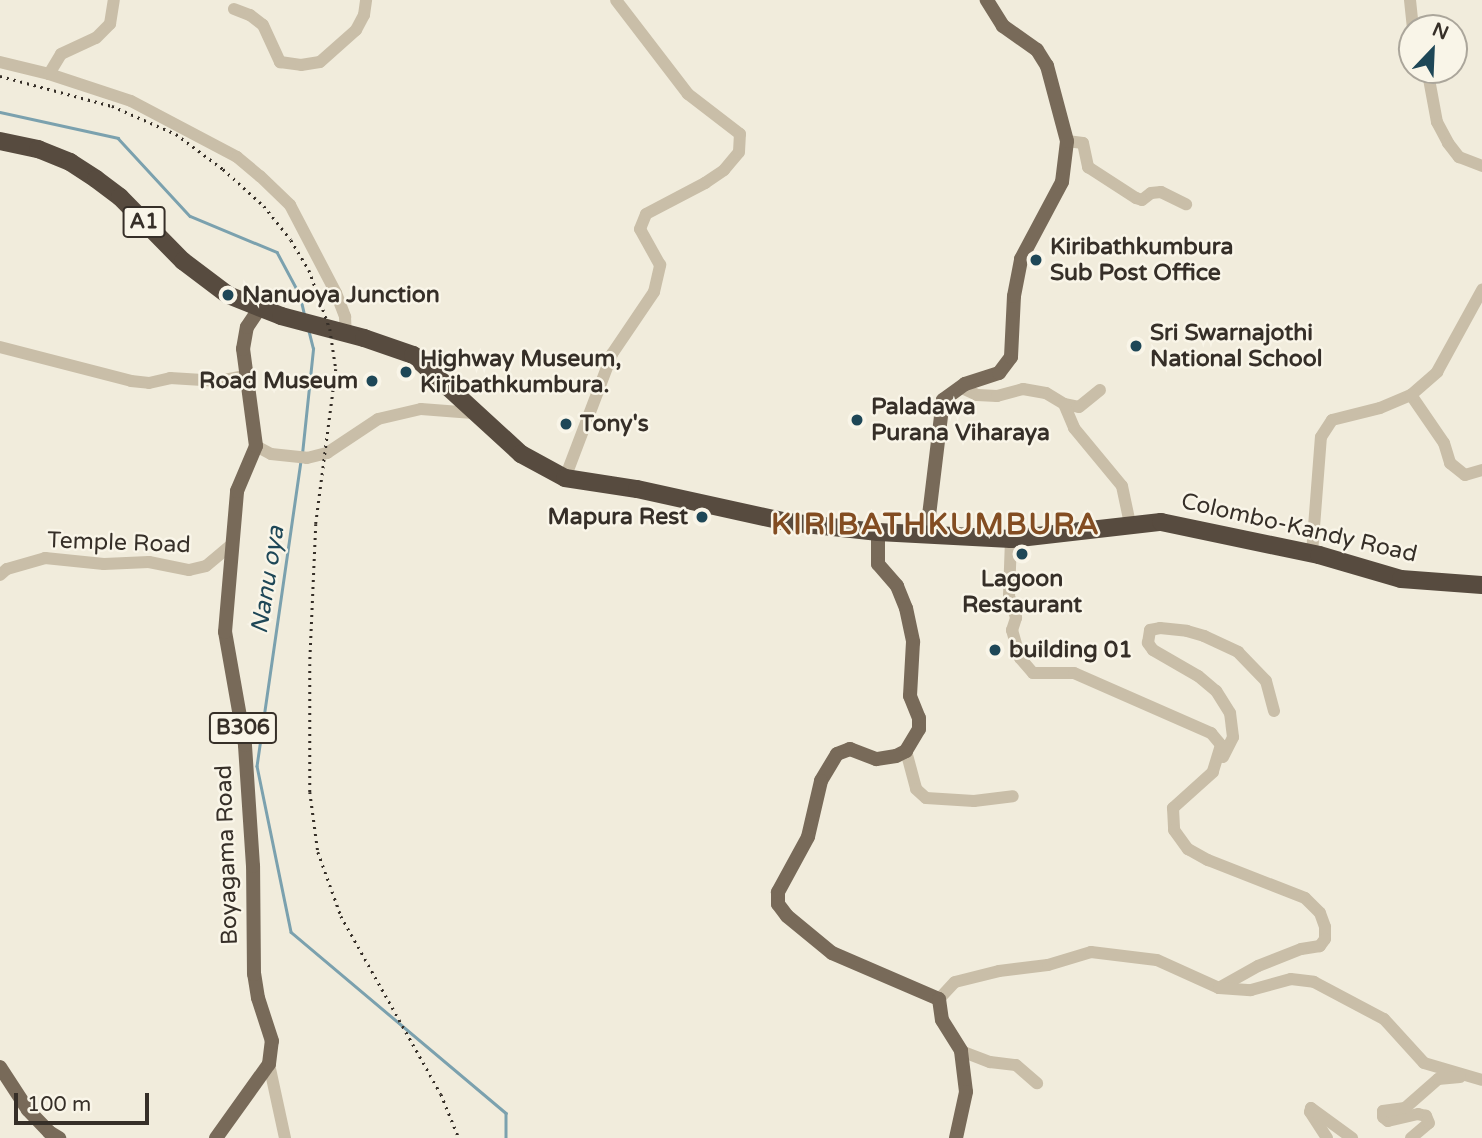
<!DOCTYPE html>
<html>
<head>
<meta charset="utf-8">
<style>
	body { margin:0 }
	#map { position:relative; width:1482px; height:1138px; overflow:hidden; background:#f1ecdc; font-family:"Varela Round",sans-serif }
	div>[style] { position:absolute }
	.stream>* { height:2.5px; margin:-1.25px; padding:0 1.25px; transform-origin:1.25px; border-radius:1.25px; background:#7ba1ae }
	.minor>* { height:12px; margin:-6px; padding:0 6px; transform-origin:6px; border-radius:6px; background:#c9bea8 }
	.major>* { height:14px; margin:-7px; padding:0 7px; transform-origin:7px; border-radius:7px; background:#786a59 }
	.highway>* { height:18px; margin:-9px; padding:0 9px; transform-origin:9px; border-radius:9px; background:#574b3f }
	.rail>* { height:2.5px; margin-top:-1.25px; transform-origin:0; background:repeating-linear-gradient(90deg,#362f28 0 2px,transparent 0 7px) }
	.dots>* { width:19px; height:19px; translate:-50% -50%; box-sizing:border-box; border:4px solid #f9f5e8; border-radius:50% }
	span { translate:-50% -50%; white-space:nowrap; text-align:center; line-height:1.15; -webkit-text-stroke:5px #f9f5e8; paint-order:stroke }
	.shield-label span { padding:2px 5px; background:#f9f5e8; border:2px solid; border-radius:5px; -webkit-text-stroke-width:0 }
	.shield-label { font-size:21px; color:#362f28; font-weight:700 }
	.poi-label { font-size:23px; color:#362f28; font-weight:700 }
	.left { translate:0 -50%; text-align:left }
	.right { translate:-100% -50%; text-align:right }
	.street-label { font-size:23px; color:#362f28 }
	.water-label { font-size:24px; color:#1e4757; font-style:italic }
	.district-label { font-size:30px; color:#834d22; font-weight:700; letter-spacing:2px }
	.north { position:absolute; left:1398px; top:14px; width:70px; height:70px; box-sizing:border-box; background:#f9f5e8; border:2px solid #aba69b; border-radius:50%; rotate:23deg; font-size:19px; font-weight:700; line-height:28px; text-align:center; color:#362f28 }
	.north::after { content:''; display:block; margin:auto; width:24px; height:32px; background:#1e4757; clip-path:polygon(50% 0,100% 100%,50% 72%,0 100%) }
	.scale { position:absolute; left:14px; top:1093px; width:135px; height:32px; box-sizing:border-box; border:4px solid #362f28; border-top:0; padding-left:9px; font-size:21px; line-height:24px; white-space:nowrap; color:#362f28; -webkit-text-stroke:5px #f9f5e8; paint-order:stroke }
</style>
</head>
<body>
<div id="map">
	<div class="stream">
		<div style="left:0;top:112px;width:121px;rotate:12.4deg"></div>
		<div style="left:118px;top:138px;width:106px;rotate:47.3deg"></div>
		<div style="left:190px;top:216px;width:94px;rotate:22.5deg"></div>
		<div style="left:277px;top:252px;width:49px;rotate:61.9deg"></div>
		<div style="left:300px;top:295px;width:22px;rotate:77deg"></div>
		<div style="left:302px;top:454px;width:106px;rotate:-84deg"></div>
		<div style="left:313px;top:349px;width:21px;rotate:-104deg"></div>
		<div style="left:301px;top:461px;width:308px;rotate:98.2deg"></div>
		<div style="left:257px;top:766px;width:169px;rotate:78.4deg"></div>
		<div style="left:291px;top:932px;width:281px;rotate:40.1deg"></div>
		<div style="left:506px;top:1113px;width:25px;rotate:90deg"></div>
	</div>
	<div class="minor">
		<div style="left:1410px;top:0;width:28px;rotate:84deg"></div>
		<div style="left:234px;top:9px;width:17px;rotate:21deg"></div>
		<div style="left:250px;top:15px;width:16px;rotate:38deg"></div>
		<div style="left:263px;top:25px;width:41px;rotate:65.3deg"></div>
		<div style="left:280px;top:62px;width:21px;rotate:8deg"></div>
		<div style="left:301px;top:65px;width:19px;rotate:-9deg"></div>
		<div style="left:320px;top:62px;width:48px;rotate:-41.6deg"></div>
		<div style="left:356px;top:30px;width:17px;rotate:-62deg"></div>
		<div style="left:364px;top:15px;width:15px;rotate:-82deg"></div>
		<div style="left:0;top:62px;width:50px;rotate:13.8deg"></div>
		<div style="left:49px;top:74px;width:86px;rotate:18.2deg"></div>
		<div style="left:131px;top:101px;width:120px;rotate:27.8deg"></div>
		<div style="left:237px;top:157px;width:30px;rotate:40deg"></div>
		<div style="left:260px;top:176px;width:42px;rotate:44deg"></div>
		<div style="left:290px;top:205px;width:99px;rotate:62.4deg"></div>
		<div style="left:336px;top:293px;width:26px;rotate:69deg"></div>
		<div style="left:345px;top:317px;width:17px;rotate:87deg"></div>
		<div style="left:1424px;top:70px;width:10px;rotate:61deg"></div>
		<div style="left:1429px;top:79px;width:44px;rotate:79.5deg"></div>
		<div style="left:1437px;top:122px;width:24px;rotate:62deg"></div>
		<div style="left:1448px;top:143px;width:18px;rotate:52deg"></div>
		<div style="left:1459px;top:157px;width:25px;rotate:21deg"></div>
		<div style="left:49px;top:74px;width:23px;rotate:-59deg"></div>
		<div style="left:61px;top:54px;width:38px;rotate:-25deg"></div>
		<div style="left:96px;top:38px;width:20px;rotate:-45deg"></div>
		<div style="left:110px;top:24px;width:24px;rotate:-81deg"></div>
		<div style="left:1067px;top:141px;width:16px;rotate:7deg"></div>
		<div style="left:1083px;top:143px;width:25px;rotate:78deg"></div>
		<div style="left:1088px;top:167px;width:57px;rotate:32.9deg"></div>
		<div style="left:1136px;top:198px;width:6px;rotate:18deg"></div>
		<div style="left:1142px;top:200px;width:11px;rotate:-38deg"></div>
		<div style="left:1151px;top:193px;width:10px;rotate:-6deg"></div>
		<div style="left:1161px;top:192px;width:28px;rotate:26deg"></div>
		<div style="left:0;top:347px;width:135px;rotate:14.5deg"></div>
		<div style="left:131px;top:381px;width:18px;rotate:6deg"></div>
		<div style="left:149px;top:383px;width:22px;rotate:-13deg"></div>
		<div style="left:170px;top:378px;width:49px;rotate:3.5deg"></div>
		<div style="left:219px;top:381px;width:25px;rotate:-11deg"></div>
		<div style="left:960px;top:387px;width:19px;rotate:25deg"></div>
		<div style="left:977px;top:395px;width:20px;rotate:3deg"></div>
		<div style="left:997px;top:396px;width:27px;rotate:-15deg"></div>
		<div style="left:1023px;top:389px;width:23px;rotate:10deg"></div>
		<div style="left:1046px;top:393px;width:21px;rotate:31deg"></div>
		<div style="left:1064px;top:404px;width:15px;rotate:11deg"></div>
		<div style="left:1079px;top:407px;width:27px;rotate:-39deg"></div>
		<div style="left:1411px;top:395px;width:58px;rotate:55.5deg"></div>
		<div style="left:1444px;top:443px;width:21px;rotate:73deg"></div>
		<div style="left:1450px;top:463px;width:19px;rotate:39deg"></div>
		<div style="left:1465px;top:475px;width:18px;rotate:-16deg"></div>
		<div style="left:1064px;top:404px;width:26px;rotate:67deg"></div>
		<div style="left:1074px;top:428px;width:75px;rotate:50.4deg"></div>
		<div style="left:1122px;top:486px;width:39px;rotate:78deg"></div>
		<div style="left:256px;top:446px;width:17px;rotate:28deg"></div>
		<div style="left:271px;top:454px;width:36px;rotate:6deg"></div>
		<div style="left:307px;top:458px;width:21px;rotate:-14deg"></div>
		<div style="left:327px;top:453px;width:61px;rotate:-33.7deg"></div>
		<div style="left:378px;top:419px;width:44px;rotate:-13.1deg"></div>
		<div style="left:421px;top:409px;width:52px;rotate:4.4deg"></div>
		<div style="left:565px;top:478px;width:133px;rotate:-69.2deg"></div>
		<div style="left:612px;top:354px;width:75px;rotate:-55.9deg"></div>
		<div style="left:654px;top:292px;width:28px;rotate:-77deg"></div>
		<div style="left:660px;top:265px;width:41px;rotate:-119.1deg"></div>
		<div style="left:640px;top:229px;width:16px;rotate:-68deg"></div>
		<div style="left:646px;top:214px;width:67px;rotate:-27.7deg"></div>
		<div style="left:705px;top:183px;width:23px;rotate:-34deg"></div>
		<div style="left:724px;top:170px;width:23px;rotate:-50deg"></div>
		<div style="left:739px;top:152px;width:18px;rotate:-87deg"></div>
		<div style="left:740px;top:134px;width:66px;rotate:-142.4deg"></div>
		<div style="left:688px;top:94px;width:118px;rotate:-127.5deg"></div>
		<div style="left:1011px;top:539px;width:57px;rotate:92deg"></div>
		<div style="left:1009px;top:596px;width:23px;rotate:72deg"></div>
		<div style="left:1016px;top:618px;width:13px;rotate:108deg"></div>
		<div style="left:1012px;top:630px;width:29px;rotate:74deg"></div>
		<div style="left:1020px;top:658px;width:20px;rotate:49deg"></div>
		<div style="left:1033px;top:673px;width:41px"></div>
		<div style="left:1074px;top:673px;width:150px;rotate:23.7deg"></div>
		<div style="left:1211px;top:733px;width:16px;rotate:50deg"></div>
		<div style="left:1221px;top:745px;width:28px;rotate:107deg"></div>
		<div style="left:1213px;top:772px;width:54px;rotate:138deg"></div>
		<div style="left:1173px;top:808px;width:22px;rotate:87deg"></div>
		<div style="left:1174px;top:830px;width:24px;rotate:54deg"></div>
		<div style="left:1188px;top:849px;width:23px;rotate:29deg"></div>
		<div style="left:1208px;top:860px;width:104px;rotate:21.4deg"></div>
		<div style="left:1305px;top:898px;width:21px;rotate:45deg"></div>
		<div style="left:1320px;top:913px;width:15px;rotate:70deg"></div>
		<div style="left:1325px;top:927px;width:12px;rotate:90deg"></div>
		<div style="left:1325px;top:939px;width:9px;rotate:126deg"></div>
		<div style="left:1320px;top:946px;width:19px;rotate:171deg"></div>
		<div style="left:1301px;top:949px;width:46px;rotate:158.4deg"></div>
		<div style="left:1258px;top:966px;width:45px;rotate:150.6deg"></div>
		<div style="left:1312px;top:553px;width:116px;rotate:-85.6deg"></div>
		<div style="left:1321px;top:437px;width:20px;rotate:-57deg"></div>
		<div style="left:1332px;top:420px;width:49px;rotate:-14deg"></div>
		<div style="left:1380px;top:408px;width:34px;rotate:-23deg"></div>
		<div style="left:1411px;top:395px;width:35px;rotate:-41deg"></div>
		<div style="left:1437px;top:372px;width:94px;rotate:-61.2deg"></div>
		<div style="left:0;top:575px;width:9px;rotate:-41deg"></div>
		<div style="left:7px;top:569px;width:40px;rotate:-16deg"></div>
		<div style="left:45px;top:558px;width:59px;rotate:5.8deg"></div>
		<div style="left:104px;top:564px;width:45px;rotate:-2.5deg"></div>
		<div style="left:149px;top:562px;width:41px;rotate:11.3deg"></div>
		<div style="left:189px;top:570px;width:17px;rotate:-13deg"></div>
		<div style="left:206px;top:566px;width:33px;rotate:-40deg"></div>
		<div style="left:906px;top:751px;width:39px;rotate:75deg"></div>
		<div style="left:916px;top:789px;width:13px;rotate:42deg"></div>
		<div style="left:926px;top:798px;width:48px;rotate:3.6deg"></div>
		<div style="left:974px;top:801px;width:39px;rotate:-7deg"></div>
		<div style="left:1223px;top:757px;width:22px;rotate:-63deg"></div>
		<div style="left:1233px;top:737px;width:24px;rotate:-97deg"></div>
		<div style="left:1230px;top:713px;width:26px;rotate:-122deg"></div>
		<div style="left:1216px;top:691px;width:23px;rotate:-140deg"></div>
		<div style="left:1198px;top:676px;width:52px;rotate:-150deg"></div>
		<div style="left:1153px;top:650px;width:9px;rotate:-126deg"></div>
		<div style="left:1148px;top:643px;width:13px;rotate:-81deg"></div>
		<div style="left:1150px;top:630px;width:10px;rotate:-11deg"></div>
		<div style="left:1160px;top:628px;width:27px;rotate:6deg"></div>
		<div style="left:1187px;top:631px;width:18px;rotate:16deg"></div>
		<div style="left:1204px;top:636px;width:38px;rotate:25deg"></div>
		<div style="left:1238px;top:652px;width:40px;rotate:46deg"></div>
		<div style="left:1266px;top:681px;width:31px;rotate:75deg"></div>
		<div style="left:939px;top:999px;width:23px;rotate:-47deg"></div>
		<div style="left:955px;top:982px;width:45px;rotate:-14deg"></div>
		<div style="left:999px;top:971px;width:49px;rotate:-7deg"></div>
		<div style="left:1048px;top:965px;width:45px;rotate:-16.8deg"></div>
		<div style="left:1091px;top:952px;width:66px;rotate:6.9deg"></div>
		<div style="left:1157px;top:960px;width:68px;rotate:24.3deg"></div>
		<div style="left:1219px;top:988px;width:32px;rotate:4deg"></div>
		<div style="left:1251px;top:990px;width:41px;rotate:-15.4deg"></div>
		<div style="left:1291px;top:979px;width:23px;rotate:7deg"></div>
		<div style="left:1314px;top:982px;width:79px;rotate:27.9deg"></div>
		<div style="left:1384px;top:1019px;width:59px;rotate:47.7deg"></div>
		<div style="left:1424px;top:1063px;width:60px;rotate:16.3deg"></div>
		<div style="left:961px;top:1051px;width:31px;rotate:21deg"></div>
		<div style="left:990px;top:1062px;width:26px;rotate:7deg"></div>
		<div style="left:1016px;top:1065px;width:28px;rotate:41deg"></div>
		<div style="left:269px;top:1064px;width:76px;rotate:77.8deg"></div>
		<div style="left:1327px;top:1138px;width:31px;rotate:-123deg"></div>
		<div style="left:1310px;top:1112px;width:4px;rotate:-76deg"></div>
		<div style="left:1311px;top:1108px;width:51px;rotate:36.2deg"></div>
		<div style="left:1411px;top:1138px;width:23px;rotate:-40deg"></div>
		<div style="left:1429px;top:1123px;width:8px;rotate:-113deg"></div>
		<div style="left:1426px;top:1116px;width:8px;rotate:-166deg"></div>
		<div style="left:1418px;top:1114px;width:31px;rotate:167deg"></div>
		<div style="left:1388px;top:1121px;width:6px;rotate:-141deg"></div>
		<div style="left:1383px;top:1117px;width:6px;rotate:-90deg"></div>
		<div style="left:1383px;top:1111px;width:22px;rotate:-8deg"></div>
		<div style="left:1405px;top:1108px;width:44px;rotate:-41.3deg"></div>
		<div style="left:1438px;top:1079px;width:22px;rotate:-5deg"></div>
	</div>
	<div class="major">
		<div style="left:878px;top:532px;width:32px;rotate:90deg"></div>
		<div style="left:878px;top:564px;width:29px;rotate:49deg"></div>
		<div style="left:897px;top:586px;width:24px;rotate:68deg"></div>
		<div style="left:906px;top:608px;width:35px;rotate:78deg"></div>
		<div style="left:913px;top:642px;width:54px;rotate:93.2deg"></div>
		<div style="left:910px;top:696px;width:24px;rotate:68deg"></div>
		<div style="left:919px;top:718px;width:11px;rotate:90deg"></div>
		<div style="left:919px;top:729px;width:26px;rotate:121deg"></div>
		<div style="left:906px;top:751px;width:11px;rotate:153deg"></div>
		<div style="left:896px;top:756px;width:20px;rotate:171deg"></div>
		<div style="left:876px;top:759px;width:28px;rotate:-159deg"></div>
		<div style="left:850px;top:749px;width:14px;rotate:159deg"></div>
		<div style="left:837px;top:754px;width:31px;rotate:121deg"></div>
		<div style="left:821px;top:781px;width:57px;rotate:103.1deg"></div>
		<div style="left:808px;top:837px;width:63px;rotate:118.6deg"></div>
		<div style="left:778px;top:892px;width:12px;rotate:90deg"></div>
		<div style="left:778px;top:904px;width:15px;rotate:53deg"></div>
		<div style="left:787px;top:916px;width:58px;rotate:39.4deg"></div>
		<div style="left:832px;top:953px;width:116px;rotate:23.3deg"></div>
		<div style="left:939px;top:999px;width:21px;rotate:82deg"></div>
		<div style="left:942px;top:1020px;width:36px;rotate:58deg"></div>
		<div style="left:961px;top:1051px;width:41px;rotate:83deg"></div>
		<div style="left:966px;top:1092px;width:47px;rotate:102.3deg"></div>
		<div style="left:927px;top:532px;width:133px;rotate:-83.1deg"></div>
		<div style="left:943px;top:400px;width:27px;rotate:-36deg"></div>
		<div style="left:965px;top:384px;width:36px;rotate:-18deg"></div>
		<div style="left:999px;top:373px;width:20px;rotate:-53deg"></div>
		<div style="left:1011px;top:357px;width:61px;rotate:-87.2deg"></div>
		<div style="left:1014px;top:296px;width:38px;rotate:-79deg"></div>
		<div style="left:1021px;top:259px;width:87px;rotate:-62deg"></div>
		<div style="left:1062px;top:182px;width:41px;rotate:-83deg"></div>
		<div style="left:1067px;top:141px;width:78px;rotate:-104.9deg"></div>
		<div style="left:1047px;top:66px;width:19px;rotate:-122deg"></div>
		<div style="left:1037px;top:50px;width:42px;rotate:-144.8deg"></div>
		<div style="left:1003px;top:26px;width:31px;rotate:-122deg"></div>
		<div style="left:0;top:1067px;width:51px;rotate:56.9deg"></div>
		<div style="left:28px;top:1110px;width:30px;rotate:46deg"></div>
		<div style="left:49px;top:1132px;width:12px;rotate:31deg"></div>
		<div style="left:216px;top:1138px;width:91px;rotate:-54.4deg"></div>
		<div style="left:269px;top:1064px;width:23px;rotate:-83deg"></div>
		<div style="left:272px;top:1041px;width:45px;rotate:-108deg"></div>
		<div style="left:258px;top:998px;width:24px;rotate:-99deg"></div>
		<div style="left:254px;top:974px;width:108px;rotate:-90.5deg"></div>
		<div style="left:253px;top:866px;width:121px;rotate:-93.8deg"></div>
		<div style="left:245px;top:745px;width:115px;rotate:-100deg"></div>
		<div style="left:225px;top:632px;width:142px;rotate:-85.1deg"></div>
		<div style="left:237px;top:491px;width:49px;rotate:-67.1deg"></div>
		<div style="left:256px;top:446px;width:98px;rotate:-97.6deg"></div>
		<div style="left:243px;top:349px;width:22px;rotate:-80deg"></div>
		<div style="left:247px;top:327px;width:22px;rotate:-56deg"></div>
	</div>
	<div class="highway">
		<div style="left:0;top:141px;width:39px;rotate:12deg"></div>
		<div style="left:38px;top:149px;width:35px;rotate:22deg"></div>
		<div style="left:70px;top:162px;width:31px;rotate:33deg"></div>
		<div style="left:96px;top:179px;width:30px;rotate:37deg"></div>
		<div style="left:120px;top:197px;width:90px;rotate:45.5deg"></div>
		<div style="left:183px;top:261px;width:56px;rotate:37.1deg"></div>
		<div style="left:228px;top:295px;width:57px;rotate:21.6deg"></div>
		<div style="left:281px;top:316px;width:86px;rotate:14.8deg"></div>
		<div style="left:364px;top:338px;width:52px;rotate:19.1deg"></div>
		<div style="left:413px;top:355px;width:147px;rotate:42.5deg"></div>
		<div style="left:521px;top:454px;width:50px;rotate:28.6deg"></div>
		<div style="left:565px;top:478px;width:73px;rotate:8.7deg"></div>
		<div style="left:637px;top:489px;width:154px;rotate:12.4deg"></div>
		<div style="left:787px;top:522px;width:92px;rotate:6.3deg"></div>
		<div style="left:878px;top:532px;width:133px;rotate:3deg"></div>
		<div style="left:1011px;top:539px;width:151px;rotate:-6.5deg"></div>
		<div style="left:1161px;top:522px;width:161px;rotate:11.8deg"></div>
		<div style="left:1319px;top:555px;width:85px;rotate:16.3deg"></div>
		<div style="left:1401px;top:579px;width:81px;rotate:4.2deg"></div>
	</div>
	<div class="rail">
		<div style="left:0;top:76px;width:116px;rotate:15deg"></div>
		<div style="left:112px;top:106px;width:70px;rotate:23.6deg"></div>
		<div style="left:176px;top:134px;width:59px;rotate:36.7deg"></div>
		<div style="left:223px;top:169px;width:55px;rotate:42.1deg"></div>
		<div style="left:264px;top:206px;width:43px;rotate:51.5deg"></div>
		<div style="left:291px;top:240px;width:35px;rotate:59deg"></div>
		<div style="left:309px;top:270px;width:63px;rotate:70.4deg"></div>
		<div style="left:330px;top:329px;width:40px;rotate:81.5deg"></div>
		<div style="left:336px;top:369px;width:156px;rotate:97.4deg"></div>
		<div style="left:316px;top:524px;width:140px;rotate:92.5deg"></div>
		<div style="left:310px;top:664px;width:128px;rotate:90deg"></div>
		<div style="left:310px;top:792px;width:61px;rotate:82.4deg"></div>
		<div style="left:318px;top:852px;width:68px;rotate:70.2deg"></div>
		<div style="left:341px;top:916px;width:204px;rotate:60.7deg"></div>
		<div style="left:441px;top:1094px;width:48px;rotate:67.8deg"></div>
	</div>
	<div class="dots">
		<div style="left:1036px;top:260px;background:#1e4757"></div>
		<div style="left:228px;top:295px;background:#1e4757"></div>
		<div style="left:1136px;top:346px;background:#1e4757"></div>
		<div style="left:406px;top:372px;background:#1e4757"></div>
		<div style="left:372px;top:381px;background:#1e4757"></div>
		<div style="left:857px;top:420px;background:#1e4757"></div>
		<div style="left:566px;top:424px;background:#1e4757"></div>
		<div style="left:702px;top:517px;background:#1e4757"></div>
		<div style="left:1022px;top:554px;background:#1e4757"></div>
		<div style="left:995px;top:650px;background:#1e4757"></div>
	</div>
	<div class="shield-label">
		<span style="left:144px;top:222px">A1</span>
		<span style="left:243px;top:728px">B306</span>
	</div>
	<div class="poi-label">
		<span class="left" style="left:1050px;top:260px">Kiribathkumbura<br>Sub Post Office</span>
		<span class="left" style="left:242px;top:295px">Nanuoya Junction</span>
		<span class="left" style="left:1150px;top:346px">Sri Swarnajothi<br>National School</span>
		<span class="left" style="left:420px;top:372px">Highway Museum,<br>Kiribathkumbura.</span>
		<span class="right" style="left:358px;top:381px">Road Museum</span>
		<span class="left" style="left:871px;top:420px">Paladawa<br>Purana Viharaya</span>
		<span class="left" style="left:580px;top:424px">Tony's</span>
		<span class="right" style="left:688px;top:517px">Mapura Rest</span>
		<span style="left:1022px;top:592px">Lagoon<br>Restaurant</span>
		<span class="left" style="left:1009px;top:650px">building 01</span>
	</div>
	<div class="street-label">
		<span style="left:1299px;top:528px;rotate:13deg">Colombo-Kandy Road</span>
		<span style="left:119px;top:543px;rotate:2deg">Temple Road</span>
		<span style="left:227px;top:855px;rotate:-92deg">Boyagama Road</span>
	</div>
	<div class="water-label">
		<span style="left:268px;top:580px;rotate:-81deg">Nanu oya</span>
	</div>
	<div class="district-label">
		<span style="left:936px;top:525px">KIRIBATHKUMBURA</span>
	</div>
	<div class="north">N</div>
	<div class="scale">100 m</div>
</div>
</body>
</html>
